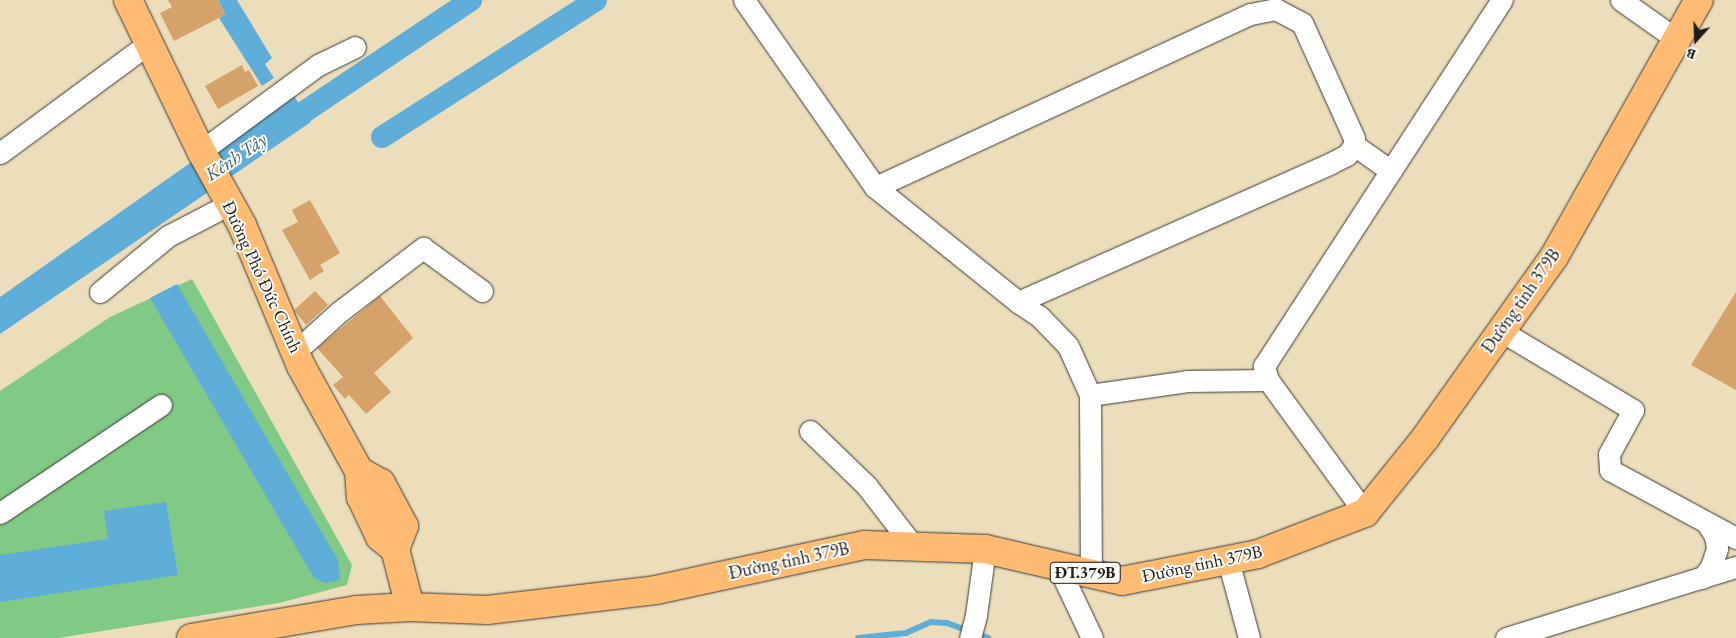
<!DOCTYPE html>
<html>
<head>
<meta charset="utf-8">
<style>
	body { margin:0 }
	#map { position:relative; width:1736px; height:638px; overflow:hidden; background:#ecdebb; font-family:"EB Garamond",serif }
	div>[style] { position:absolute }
	.green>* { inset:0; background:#81ca86 }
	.water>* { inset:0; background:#5faed9 }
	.stream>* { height:6px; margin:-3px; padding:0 3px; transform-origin:3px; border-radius:3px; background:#5faed9 }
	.canal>* { height:22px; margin:-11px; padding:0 11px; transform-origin:11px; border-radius:11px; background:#5faed9 }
	.building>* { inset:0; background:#d5a269 }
	.roads { filter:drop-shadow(0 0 1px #3b3934) drop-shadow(0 0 1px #3b3934) }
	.minor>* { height:21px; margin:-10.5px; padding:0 10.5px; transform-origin:10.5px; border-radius:10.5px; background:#fff }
	.major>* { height:28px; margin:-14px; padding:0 14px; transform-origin:14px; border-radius:14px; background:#febb71 }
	span { translate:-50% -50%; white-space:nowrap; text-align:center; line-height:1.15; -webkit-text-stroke:4px #fdfcf7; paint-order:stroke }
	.shield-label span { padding:1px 4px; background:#fdfcf7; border:1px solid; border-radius:4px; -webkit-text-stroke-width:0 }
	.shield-label { font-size:16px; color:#1c1c1c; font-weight:700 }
	.street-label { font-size:18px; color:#1c1c1c }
	.water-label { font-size:19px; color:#3a5e71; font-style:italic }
	.north { position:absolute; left:1671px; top:15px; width:50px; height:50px; -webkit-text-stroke:4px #fdfcf7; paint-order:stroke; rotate:200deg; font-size:14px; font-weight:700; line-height:20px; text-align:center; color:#1c1c1c }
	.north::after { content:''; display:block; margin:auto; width:18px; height:22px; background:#1c1c1c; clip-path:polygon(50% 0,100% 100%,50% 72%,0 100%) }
</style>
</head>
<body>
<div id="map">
	<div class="green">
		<div style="clip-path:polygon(192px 279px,352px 565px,347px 585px,279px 603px,58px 638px,0 638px,0 391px,110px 317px)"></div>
	</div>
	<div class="water">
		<div style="clip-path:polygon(218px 0,237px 0,272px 58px,265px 64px,274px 78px,262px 86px,219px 18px,225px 14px)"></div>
		<div style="clip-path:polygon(294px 96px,311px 122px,0 334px,0 297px,217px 144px)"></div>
		<div style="clip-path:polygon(177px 284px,338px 560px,340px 580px,325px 583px,314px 578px,150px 298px)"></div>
		<div style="clip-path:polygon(166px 502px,178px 575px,0 602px,0 555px,108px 539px,104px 511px)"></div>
	</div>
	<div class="stream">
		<div style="left:858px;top:638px;width:48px;rotate:-5.9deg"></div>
		<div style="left:906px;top:633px;width:27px;rotate:-24deg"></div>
		<div style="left:931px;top:622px;width:16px;rotate:4deg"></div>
		<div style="left:947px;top:623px;width:44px;rotate:20.1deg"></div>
	</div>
	<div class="canal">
		<div style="left:280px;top:128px;width:230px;rotate:-33.8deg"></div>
		<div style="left:382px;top:137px;width:254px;rotate:-32.6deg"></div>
	</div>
	<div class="building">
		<div style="clip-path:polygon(168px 0,218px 0,225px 15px,174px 41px,160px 13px,172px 7px)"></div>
		<div style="clip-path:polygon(242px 65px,245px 72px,249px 70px,258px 86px,218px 109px,205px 86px)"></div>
		<div style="clip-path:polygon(310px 200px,340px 253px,320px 265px,324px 271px,310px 280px,282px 230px,298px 222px,292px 210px)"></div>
		<div style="clip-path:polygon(315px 291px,328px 305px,306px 325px,294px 310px)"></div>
		<div style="clip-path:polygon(1736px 292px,1736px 390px,1691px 365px)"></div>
		<div style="clip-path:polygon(380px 296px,413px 338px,374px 373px,391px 392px,366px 414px,349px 395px,345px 399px,333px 385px,343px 377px,317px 348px)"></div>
	</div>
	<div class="roads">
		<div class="minor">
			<div style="left:744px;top:0;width:228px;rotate:55deg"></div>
			<div style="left:875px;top:187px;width:184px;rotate:38.8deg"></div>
			<div style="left:1018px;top:302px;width:342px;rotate:-23.9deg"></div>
			<div style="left:1331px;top:163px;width:18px;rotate:-27deg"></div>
			<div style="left:1347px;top:155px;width:12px;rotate:-55deg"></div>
			<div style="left:1354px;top:145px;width:7px;rotate:-90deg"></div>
			<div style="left:1354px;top:138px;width:126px;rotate:-114.3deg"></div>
			<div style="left:1302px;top:23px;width:30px;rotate:-152deg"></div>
			<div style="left:1276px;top:9px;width:26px;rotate:169deg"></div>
			<div style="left:1250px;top:14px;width:413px;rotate:155.2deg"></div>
			<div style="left:1621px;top:0;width:67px;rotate:35.3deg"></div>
			<div style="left:1354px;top:145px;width:45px;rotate:35.1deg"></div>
			<div style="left:201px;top:151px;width:145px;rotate:-36.3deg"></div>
			<div style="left:318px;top:65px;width:41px;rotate:-25.9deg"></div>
			<div style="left:0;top:153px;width:184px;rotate:-36.4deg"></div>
			<div style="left:100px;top:292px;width:88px;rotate:-39.5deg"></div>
			<div style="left:168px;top:236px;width:54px;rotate:-27.5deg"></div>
			<div style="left:1018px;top:302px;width:27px;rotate:34deg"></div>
			<div style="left:1040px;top:317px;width:40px;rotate:46deg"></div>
			<div style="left:1068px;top:346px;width:54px;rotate:65.8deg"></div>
			<div style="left:1090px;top:395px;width:98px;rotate:-8.2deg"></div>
			<div style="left:1187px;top:381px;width:81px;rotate:-0.7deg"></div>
			<div style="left:1501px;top:331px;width:154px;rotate:30.9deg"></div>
			<div style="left:1633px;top:410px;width:50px;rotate:118.6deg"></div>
			<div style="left:1609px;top:454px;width:16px;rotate:86deg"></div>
			<div style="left:1610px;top:470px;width:143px;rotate:28.4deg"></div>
			<div style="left:296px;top:351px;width:58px;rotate:-42.2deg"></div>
			<div style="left:339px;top:312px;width:106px;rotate:-37.3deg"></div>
			<div style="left:423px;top:248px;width:73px;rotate:36.1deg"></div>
			<div style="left:1090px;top:395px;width:179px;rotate:89.7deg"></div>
			<div style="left:810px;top:431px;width:78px;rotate:44deg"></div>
			<div style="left:866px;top:485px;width:78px;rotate:52.3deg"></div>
			<div style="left:0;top:513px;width:194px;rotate:-33.9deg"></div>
			<div style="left:1365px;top:513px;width:165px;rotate:-126.1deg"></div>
			<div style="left:1268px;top:380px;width:15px;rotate:-106deg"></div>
			<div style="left:1264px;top:366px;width:437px;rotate:-57deg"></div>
			<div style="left:1228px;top:560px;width:81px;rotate:74.9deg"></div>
			<div style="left:1058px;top:566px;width:80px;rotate:64.7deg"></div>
			<div style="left:1702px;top:578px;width:14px;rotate:-51deg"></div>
			<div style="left:1711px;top:567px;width:20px;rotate:-72deg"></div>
			<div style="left:1717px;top:548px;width:12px;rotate:-99deg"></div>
			<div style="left:1715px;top:536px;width:15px;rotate:-122deg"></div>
			<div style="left:970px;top:638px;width:24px;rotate:-75deg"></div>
			<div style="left:976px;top:615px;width:67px;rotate:-82.2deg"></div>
			<div style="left:1506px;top:638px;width:241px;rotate:-17.2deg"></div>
		</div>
		<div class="major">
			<div style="left:128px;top:0;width:168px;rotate:64.2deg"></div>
			<div style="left:201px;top:151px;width:85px;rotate:61deg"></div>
			<div style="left:242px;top:225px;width:153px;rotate:67.3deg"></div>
			<div style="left:301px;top:366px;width:120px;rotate:61.1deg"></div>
			<div style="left:359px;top:471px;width:26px;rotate:86deg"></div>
			<div style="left:361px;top:497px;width:44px;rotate:64.6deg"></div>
			<div style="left:380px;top:537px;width:19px;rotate:39deg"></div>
			<div style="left:359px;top:471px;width:25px;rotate:29deg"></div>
			<div style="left:381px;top:483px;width:49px;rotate:61.9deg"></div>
			<div style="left:404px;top:526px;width:25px;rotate:111deg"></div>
			<div style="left:395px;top:549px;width:60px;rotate:75.5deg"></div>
			<div style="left:191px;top:638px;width:168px;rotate:-9.6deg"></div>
			<div style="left:357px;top:610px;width:53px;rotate:-3.2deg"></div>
			<div style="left:410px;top:607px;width:77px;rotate:2.2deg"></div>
			<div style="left:487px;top:610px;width:170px;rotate:-6.7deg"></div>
			<div style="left:656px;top:590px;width:213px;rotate:-12.2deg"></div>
			<div style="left:864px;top:545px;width:121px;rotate:1.9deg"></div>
			<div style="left:985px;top:549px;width:141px;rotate:13.1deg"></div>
			<div style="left:1122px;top:581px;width:139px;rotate:-11.2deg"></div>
			<div style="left:1258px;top:554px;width:115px;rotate:-21deg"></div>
			<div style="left:1365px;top:513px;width:97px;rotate:-51.2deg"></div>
			<div style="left:1426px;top:437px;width:221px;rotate:-54.6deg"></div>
			<div style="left:1554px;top:257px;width:295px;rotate:-60.6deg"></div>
		</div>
	</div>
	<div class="shield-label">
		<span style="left:1085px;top:573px">ĐT.379B</span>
	</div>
	<div class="street-label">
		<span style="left:262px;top:277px;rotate:65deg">Đường Phó Đức Chính</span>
		<span style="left:1521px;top:301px;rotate:-55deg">Đường tỉnh 379B</span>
		<span style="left:789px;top:561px;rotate:-12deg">Đường tỉnh 379B</span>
		<span style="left:1202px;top:564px;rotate:-12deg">Đường tỉnh 379B</span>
	</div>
	<div class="water-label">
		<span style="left:236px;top:157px;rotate:-34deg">Kênh Tây</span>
	</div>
	<div class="north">B</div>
</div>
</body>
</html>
